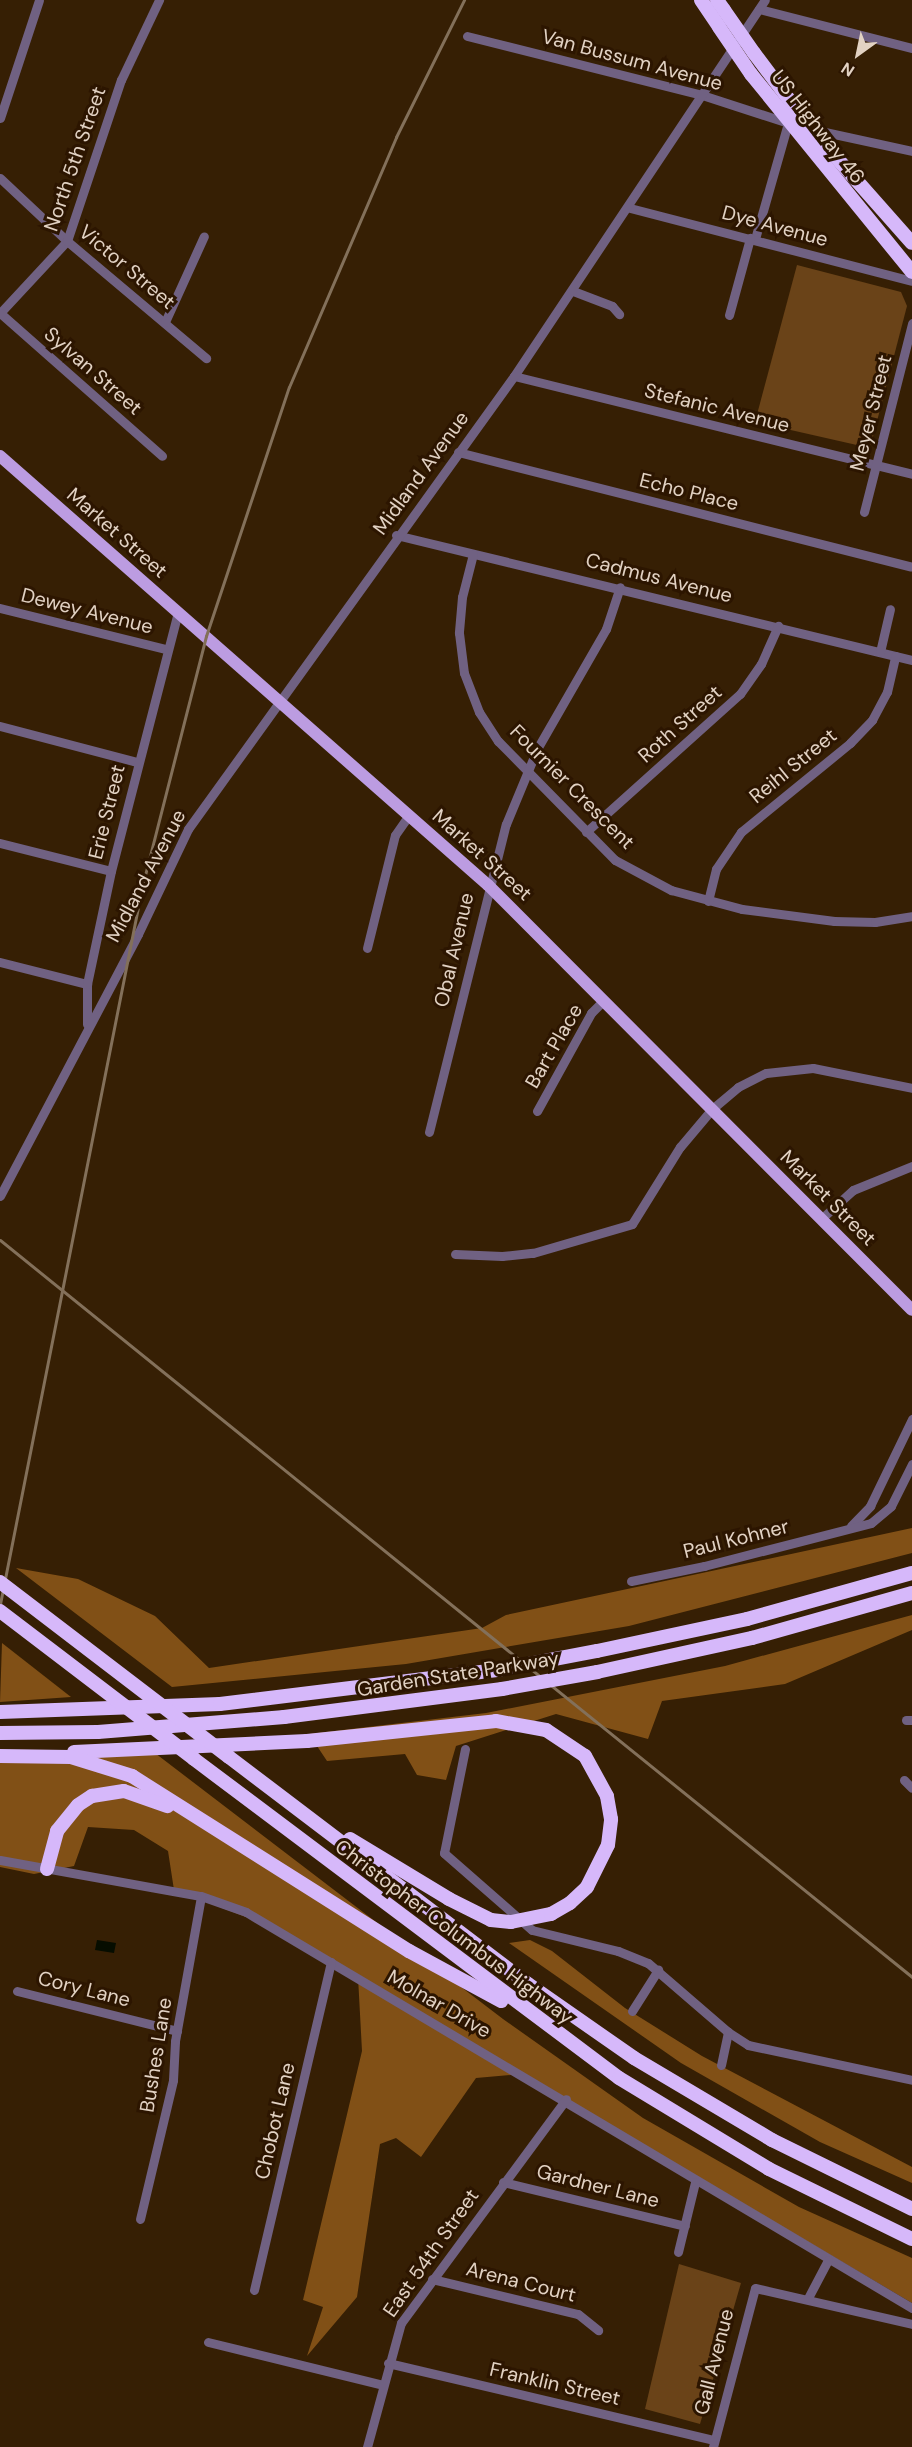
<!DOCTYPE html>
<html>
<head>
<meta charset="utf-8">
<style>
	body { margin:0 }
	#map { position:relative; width:912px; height:2447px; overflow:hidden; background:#361f04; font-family:"DM Sans",sans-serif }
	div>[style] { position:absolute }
	.green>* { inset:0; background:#6a4318 }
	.forest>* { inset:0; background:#815016 }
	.water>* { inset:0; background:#060d00 }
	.minor>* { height:9px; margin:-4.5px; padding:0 4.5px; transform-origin:4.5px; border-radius:4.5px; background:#706182 }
	.major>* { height:12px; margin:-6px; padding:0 6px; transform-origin:6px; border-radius:6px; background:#bc9ce1 }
	.highway>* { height:14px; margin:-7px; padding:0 7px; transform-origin:7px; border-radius:7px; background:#d6b8fa }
	.rail>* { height:3px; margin:-1.5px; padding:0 1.5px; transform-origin:1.5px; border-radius:1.5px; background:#83705a }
	.highway-bridge>* { height:14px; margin:-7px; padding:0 7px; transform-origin:7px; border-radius:7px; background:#d6b8fa }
	span { translate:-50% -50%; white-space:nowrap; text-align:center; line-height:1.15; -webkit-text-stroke:6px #2c1500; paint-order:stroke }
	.street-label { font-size:20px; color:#e2d2c3 }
	.north { position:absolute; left:828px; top:24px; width:60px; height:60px; -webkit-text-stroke:4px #2c1500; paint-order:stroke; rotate:213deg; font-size:16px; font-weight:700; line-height:24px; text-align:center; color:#e2d2c3 }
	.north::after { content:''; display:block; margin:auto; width:21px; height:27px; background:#e2d2c3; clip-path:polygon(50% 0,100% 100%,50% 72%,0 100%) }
</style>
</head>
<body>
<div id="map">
	<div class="green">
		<div style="clip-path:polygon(797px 265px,901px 292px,907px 306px,870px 448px,755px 422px)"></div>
		<div style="clip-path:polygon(679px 2264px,741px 2283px,700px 2424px,645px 2409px)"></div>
	</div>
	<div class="forest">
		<div style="clip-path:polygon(912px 1528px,912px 1553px,629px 1626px,406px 1664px,172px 1687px,16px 1568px,78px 1579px,155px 1616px,209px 1668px,482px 1628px,506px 1615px)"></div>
		<div style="clip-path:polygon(912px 1615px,912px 1630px,785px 1684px,662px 1701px,648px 1739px,556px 1714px,456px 1746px,446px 1780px,417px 1775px,405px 1754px,327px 1761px,309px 1734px,486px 1713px,725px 1666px)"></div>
		<div style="clip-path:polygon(2px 1643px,71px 1697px,0 1702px)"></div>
		<div style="clip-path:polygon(151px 1750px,503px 2019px,643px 2118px,799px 2207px,912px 2258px,912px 2303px,523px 2074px,476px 2078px,421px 2157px,396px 2138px,380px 2144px,357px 2297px,307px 2356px,323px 2307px,303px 2300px,362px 2051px,358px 1977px,275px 1928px,174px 1890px,168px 1851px,134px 1830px,88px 1827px,74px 1866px,34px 1874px,0 1867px,0 1762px)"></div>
		<div style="clip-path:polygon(530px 1940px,552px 1951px,625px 2008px,702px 2056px,912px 2167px,912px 2183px,820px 2142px,681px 2063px,509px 1943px)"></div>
	</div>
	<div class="water">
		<div style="clip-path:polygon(97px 1940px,116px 1943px,114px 1953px,95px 1950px)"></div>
	</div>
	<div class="minor">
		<div style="left:759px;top:9px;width:158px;rotate:14.3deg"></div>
		<div style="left:467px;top:36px;width:242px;rotate:14.1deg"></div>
		<div style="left:702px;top:95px;width:90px;rotate:18deg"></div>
		<div style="left:788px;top:123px;width:121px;rotate:105.9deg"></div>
		<div style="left:0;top:118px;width:124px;rotate:-71.7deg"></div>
		<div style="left:811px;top:129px;width:103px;rotate:12.3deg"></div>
		<div style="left:0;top:178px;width:92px;rotate:43.2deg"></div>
		<div style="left:67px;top:241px;width:182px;rotate:40.1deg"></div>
		<div style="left:630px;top:208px;width:291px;rotate:14.5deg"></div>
		<div style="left:573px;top:291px;width:42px;rotate:21deg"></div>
		<div style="left:612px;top:306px;width:11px;rotate:49deg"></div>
		<div style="left:0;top:313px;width:98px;rotate:-47.1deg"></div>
		<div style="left:67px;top:241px;width:170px;rotate:-71.5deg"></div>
		<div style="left:121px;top:80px;width:89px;rotate:-64.6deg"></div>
		<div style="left:0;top:313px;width:216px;rotate:41.4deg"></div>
		<div style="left:729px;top:315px;width:80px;rotate:-74.7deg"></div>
		<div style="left:165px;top:322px;width:94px;rotate:-65.6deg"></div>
		<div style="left:514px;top:376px;width:410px;rotate:13.8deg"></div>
		<div style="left:458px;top:452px;width:467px;rotate:14.2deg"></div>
		<div style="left:864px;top:512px;width:195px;rotate:-75.7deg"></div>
		<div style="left:396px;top:535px;width:531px;rotate:13.62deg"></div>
		<div style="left:473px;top:554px;width:44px;rotate:104.3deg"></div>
		<div style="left:462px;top:597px;width:36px;rotate:95deg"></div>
		<div style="left:459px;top:633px;width:40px;rotate:82.9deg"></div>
		<div style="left:464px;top:673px;width:42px;rotate:69deg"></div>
		<div style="left:479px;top:712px;width:35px;rotate:57deg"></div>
		<div style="left:498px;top:741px;width:167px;rotate:45.5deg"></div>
		<div style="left:615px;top:860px;width:64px;rotate:28.2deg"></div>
		<div style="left:671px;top:890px;width:73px;rotate:15deg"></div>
		<div style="left:742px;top:909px;width:93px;rotate:7.4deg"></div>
		<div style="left:834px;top:921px;width:41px;rotate:1.4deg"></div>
		<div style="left:875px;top:922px;width:37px;rotate:-9deg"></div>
		<div style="left:0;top:608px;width:171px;rotate:13.9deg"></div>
		<div style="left:880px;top:652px;width:44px;rotate:-76.9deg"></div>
		<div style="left:0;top:726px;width:142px;rotate:14.7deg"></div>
		<div style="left:586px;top:832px;width:207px;rotate:-41.9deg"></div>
		<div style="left:740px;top:694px;width:37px;rotate:-55deg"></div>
		<div style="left:761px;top:664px;width:42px;rotate:-65.9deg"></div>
		<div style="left:0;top:843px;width:114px;rotate:14.2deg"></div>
		<div style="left:708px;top:901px;width:33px;rotate:-76deg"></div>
		<div style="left:716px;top:869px;width:45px;rotate:-56deg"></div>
		<div style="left:741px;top:832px;width:141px;rotate:-39.2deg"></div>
		<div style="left:850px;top:743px;width:32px;rotate:-46deg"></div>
		<div style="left:872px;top:720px;width:32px;rotate:-62deg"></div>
		<div style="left:887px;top:692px;width:37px;rotate:-77deg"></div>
		<div style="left:367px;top:948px;width:116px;rotate:-76.1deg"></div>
		<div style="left:395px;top:835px;width:24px;rotate:-55deg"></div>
		<div style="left:0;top:962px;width:90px;rotate:14.2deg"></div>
		<div style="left:87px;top:1024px;width:40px;rotate:-90deg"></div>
		<div style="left:87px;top:984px;width:116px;rotate:-78deg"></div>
		<div style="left:111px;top:871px;width:268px;rotate:-75.5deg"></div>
		<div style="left:537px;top:1111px;width:112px;rotate:-61.1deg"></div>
		<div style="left:591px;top:1013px;width:18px;rotate:-45deg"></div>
		<div style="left:429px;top:1132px;width:317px;rotate:-76deg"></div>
		<div style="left:506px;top:824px;width:81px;rotate:-67.5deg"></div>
		<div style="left:537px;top:749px;width:138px;rotate:-60.1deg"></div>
		<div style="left:606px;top:629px;width:44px;rotate:-71.6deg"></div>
		<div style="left:0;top:1196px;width:296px;rotate:-62.2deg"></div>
		<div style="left:138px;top:934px;width:116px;rotate:-64.5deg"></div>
		<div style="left:188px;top:829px;width:558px;rotate:-54.26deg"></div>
		<div style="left:514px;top:376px;width:452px;rotate:-56.3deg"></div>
		<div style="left:821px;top:1219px;width:43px;rotate:-42.2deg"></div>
		<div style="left:853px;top:1190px;width:64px;rotate:-22.1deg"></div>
		<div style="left:455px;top:1254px;width:47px;rotate:2.4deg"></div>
		<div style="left:502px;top:1256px;width:31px;rotate:-6deg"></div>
		<div style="left:533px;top:1253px;width:103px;rotate:-16.3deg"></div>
		<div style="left:632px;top:1224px;width:91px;rotate:-58.1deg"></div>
		<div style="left:680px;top:1147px;width:50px;rotate:-49.9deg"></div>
		<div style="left:712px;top:1109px;width:34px;rotate:-40deg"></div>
		<div style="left:738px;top:1087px;width:31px;rotate:-27deg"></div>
		<div style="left:766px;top:1073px;width:47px;rotate:-6.1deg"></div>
		<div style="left:813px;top:1068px;width:101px;rotate:11.4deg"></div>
		<div style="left:851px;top:1526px;width:28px;rotate:-46deg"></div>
		<div style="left:870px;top:1506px;width:97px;rotate:-64.2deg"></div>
		<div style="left:631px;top:1581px;width:75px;rotate:-11.6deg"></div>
		<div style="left:704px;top:1566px;width:172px;rotate:-14.4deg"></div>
		<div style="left:871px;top:1523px;width:26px;rotate:-40deg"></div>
		<div style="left:891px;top:1506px;width:47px;rotate:-63.4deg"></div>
		<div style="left:906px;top:1720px;width:6px"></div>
		<div style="left:465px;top:1749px;width:106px;rotate:101.4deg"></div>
		<div style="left:444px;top:1853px;width:117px;rotate:41.2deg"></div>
		<div style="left:532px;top:1930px;width:89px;rotate:13.7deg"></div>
		<div style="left:618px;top:1951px;width:32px;rotate:22deg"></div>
		<div style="left:648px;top:1963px;width:106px;rotate:40.8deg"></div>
		<div style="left:728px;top:2032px;width:24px;rotate:33deg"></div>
		<div style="left:748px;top:2045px;width:168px;rotate:12deg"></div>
		<div style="left:904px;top:1780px;width:11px;rotate:45deg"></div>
		<div style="left:0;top:1860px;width:204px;rotate:10.2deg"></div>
		<div style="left:201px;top:1896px;width:48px;rotate:19.6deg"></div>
		<div style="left:246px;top:1912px;width:775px;rotate:30.74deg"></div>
		<div style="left:17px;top:1991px;width:165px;rotate:14deg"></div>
		<div style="left:632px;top:2011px;width:49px;rotate:-57.6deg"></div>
		<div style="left:721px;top:2065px;width:34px;rotate:-78deg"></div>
		<div style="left:503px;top:2182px;width:187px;rotate:13.6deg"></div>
		<div style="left:140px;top:2219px;width:143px;rotate:-76.6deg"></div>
		<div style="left:173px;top:2080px;width:39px;rotate:-87deg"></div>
		<div style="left:175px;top:2041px;width:147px;rotate:-79.8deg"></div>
		<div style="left:678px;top:2252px;width:72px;rotate:-76.3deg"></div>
		<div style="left:432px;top:2279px;width:150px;rotate:13.5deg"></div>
		<div style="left:578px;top:2314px;width:26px;rotate:39deg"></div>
		<div style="left:254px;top:2290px;width:337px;rotate:-76.8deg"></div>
		<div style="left:808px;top:2298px;width:43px;rotate:-62.2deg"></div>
		<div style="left:208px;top:2342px;width:180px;rotate:13.8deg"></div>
		<div style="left:388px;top:2363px;width:334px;rotate:13.3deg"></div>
		<div style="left:367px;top:2447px;width:129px;rotate:-74.7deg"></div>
		<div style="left:401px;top:2323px;width:278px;rotate:-53.6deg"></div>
		<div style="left:713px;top:2447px;width:164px;rotate:-75.2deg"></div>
		<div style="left:755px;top:2288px;width:161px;rotate:12.9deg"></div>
	</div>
	<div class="major">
		<div style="left:0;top:456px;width:650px;rotate:41.32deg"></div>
		<div style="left:488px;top:885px;width:600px;rotate:45.07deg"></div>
	</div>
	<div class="highway">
		<div style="left:701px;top:0;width:32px;rotate:56deg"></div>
		<div style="left:717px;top:0;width:12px;rotate:55deg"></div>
		<div style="left:754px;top:53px;width:95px;rotate:53.1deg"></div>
		<div style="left:811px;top:129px;width:152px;rotate:48.5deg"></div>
		<div style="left:751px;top:74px;width:255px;rotate:50.9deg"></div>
		<div style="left:597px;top:1651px;width:153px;rotate:-12deg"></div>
		<div style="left:747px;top:1619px;width:171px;rotate:-15.6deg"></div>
		<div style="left:597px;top:1672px;width:159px;rotate:-12.4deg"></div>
		<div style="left:752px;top:1638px;width:166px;rotate:-15.7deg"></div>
		<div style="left:0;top:1712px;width:220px;rotate:-2.1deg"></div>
		<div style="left:220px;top:1704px;width:279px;rotate:-7deg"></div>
		<div style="left:0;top:1733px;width:98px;rotate:-0.6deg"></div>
		<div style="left:98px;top:1732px;width:187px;rotate:-4.6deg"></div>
		<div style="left:284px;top:1717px;width:220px;rotate:-7.3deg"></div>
		<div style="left:74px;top:1752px;width:233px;rotate:-2.7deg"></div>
		<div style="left:307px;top:1741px;width:190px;rotate:-6deg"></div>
		<div style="left:0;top:1756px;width:71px;rotate:0.8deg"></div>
		<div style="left:71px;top:1757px;width:64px;rotate:17.3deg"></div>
		<div style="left:132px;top:1776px;width:328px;rotate:32.3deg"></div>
		<div style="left:409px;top:1951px;width:105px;rotate:28.5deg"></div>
		<div style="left:229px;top:1757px;width:375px;rotate:37.2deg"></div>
		<div style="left:528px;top:1984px;width:129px;rotate:34.9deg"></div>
		<div style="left:634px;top:2058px;width:161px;rotate:30.7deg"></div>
		<div style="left:772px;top:2140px;width:156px;rotate:26.2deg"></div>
		<div style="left:194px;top:1759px;width:531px;rotate:36.89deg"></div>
		<div style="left:619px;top:2078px;width:175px;rotate:31.2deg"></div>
		<div style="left:769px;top:2169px;width:159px;rotate:26.1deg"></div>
		<div style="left:350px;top:1839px;width:116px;rotate:31.2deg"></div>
		<div style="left:47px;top:1869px;width:39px;rotate:-75deg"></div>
		<div style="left:57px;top:1831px;width:33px;rotate:-51deg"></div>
		<div style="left:78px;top:1805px;width:17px;rotate:-33deg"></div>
		<div style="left:92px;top:1796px;width:32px;rotate:-9deg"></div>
		<div style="left:124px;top:1791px;width:46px;rotate:19.2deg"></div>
	</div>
	<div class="rail">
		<div style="left:0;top:1240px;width:1173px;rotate:38.94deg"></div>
		<div style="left:0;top:1604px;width:731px;rotate:-78.8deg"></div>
		<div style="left:142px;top:887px;width:259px;rotate:-75.7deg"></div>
		<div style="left:206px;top:636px;width:262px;rotate:-71.6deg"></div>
		<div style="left:289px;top:387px;width:272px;rotate:-66.8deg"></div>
		<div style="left:396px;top:137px;width:153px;rotate:-63.6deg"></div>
	</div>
	<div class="highway-bridge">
		<div style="left:724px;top:10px;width:52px;rotate:55.1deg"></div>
		<div style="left:719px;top:27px;width:57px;rotate:55.8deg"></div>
		<div style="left:0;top:1582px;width:288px;rotate:37.4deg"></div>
		<div style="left:0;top:1611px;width:244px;rotate:37.3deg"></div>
		<div style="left:497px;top:1670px;width:102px;rotate:-10.8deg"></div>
		<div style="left:502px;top:1689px;width:97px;rotate:-10.1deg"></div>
		<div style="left:449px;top:1899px;width:47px;rotate:26.6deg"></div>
		<div style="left:491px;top:1920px;width:20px;rotate:6deg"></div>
		<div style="left:511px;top:1922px;width:41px;rotate:-11.3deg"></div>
		<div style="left:551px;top:1914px;width:22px;rotate:-30deg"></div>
		<div style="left:570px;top:1903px;width:23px;rotate:-43deg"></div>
		<div style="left:587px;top:1887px;width:47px;rotate:-63.4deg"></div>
		<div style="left:608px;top:1845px;width:26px;rotate:-83deg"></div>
		<div style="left:611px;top:1819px;width:23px;rotate:-100deg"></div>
		<div style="left:607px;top:1796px;width:46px;rotate:-118.8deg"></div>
		<div style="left:585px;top:1756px;width:47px;rotate:-146.3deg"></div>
		<div style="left:546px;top:1730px;width:51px;rotate:-169.8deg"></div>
	</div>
	<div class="street-label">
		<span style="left:632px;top:60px;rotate:15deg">Van Bussum Avenue</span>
		<span style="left:818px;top:127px;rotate:52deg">US Highway 46</span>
		<span style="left:75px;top:159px;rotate:-71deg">North 5th Street</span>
		<span style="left:775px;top:226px;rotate:15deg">Dye Avenue</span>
		<span style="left:127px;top:267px;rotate:40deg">Victor Street</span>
		<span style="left:93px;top:371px;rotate:41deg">Sylvan Street</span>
		<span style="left:717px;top:408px;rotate:14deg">Stefanic Avenue</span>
		<span style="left:871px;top:413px;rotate:-76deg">Meyer Street</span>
		<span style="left:421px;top:473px;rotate:-54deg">Midland Avenue</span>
		<span style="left:689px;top:492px;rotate:14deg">Echo Place</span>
		<span style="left:117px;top:533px;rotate:41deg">Market Street</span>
		<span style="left:659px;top:578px;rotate:14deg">Cadmus Avenue</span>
		<span style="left:87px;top:611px;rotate:14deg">Dewey Avenue</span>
		<span style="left:680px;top:724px;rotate:-42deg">Roth Street</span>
		<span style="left:793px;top:766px;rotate:-39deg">Reihl Street</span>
		<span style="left:572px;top:787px;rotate:45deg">Fournier Crescent</span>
		<span style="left:107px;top:812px;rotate:-76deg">Erie Street</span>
		<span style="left:482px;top:855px;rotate:42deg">Market Street</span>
		<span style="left:146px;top:876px;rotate:-62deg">Midland Avenue</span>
		<span style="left:454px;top:950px;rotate:-77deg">Obal Avenue</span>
		<span style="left:554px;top:1046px;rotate:-60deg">Bart Place</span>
		<span style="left:828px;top:1198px;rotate:45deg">Market Street</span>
		<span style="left:736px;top:1539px;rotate:-14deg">Paul Kohner</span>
		<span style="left:458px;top:1674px;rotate:-9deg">Garden State Parkway</span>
		<span style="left:454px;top:1932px;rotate:37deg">Christopher Columbus Highway</span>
		<span style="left:84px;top:1989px;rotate:14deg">Cory Lane</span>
		<span style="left:439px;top:2004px;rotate:30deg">Molnar Drive</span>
		<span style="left:156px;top:2055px;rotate:-81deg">Bushes Lane</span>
		<span style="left:275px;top:2121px;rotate:-77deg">Chobot Lane</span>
		<span style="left:598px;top:2186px;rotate:14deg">Gardner Lane</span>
		<span style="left:431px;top:2253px;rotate:-55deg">East 54th Street</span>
		<span style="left:521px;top:2282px;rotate:14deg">Arena Court</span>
		<span style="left:714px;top:2362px;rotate:-76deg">Gall Avenue</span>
		<span style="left:555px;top:2384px;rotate:13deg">Franklin Street</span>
	</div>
	<div class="north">N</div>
</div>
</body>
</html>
